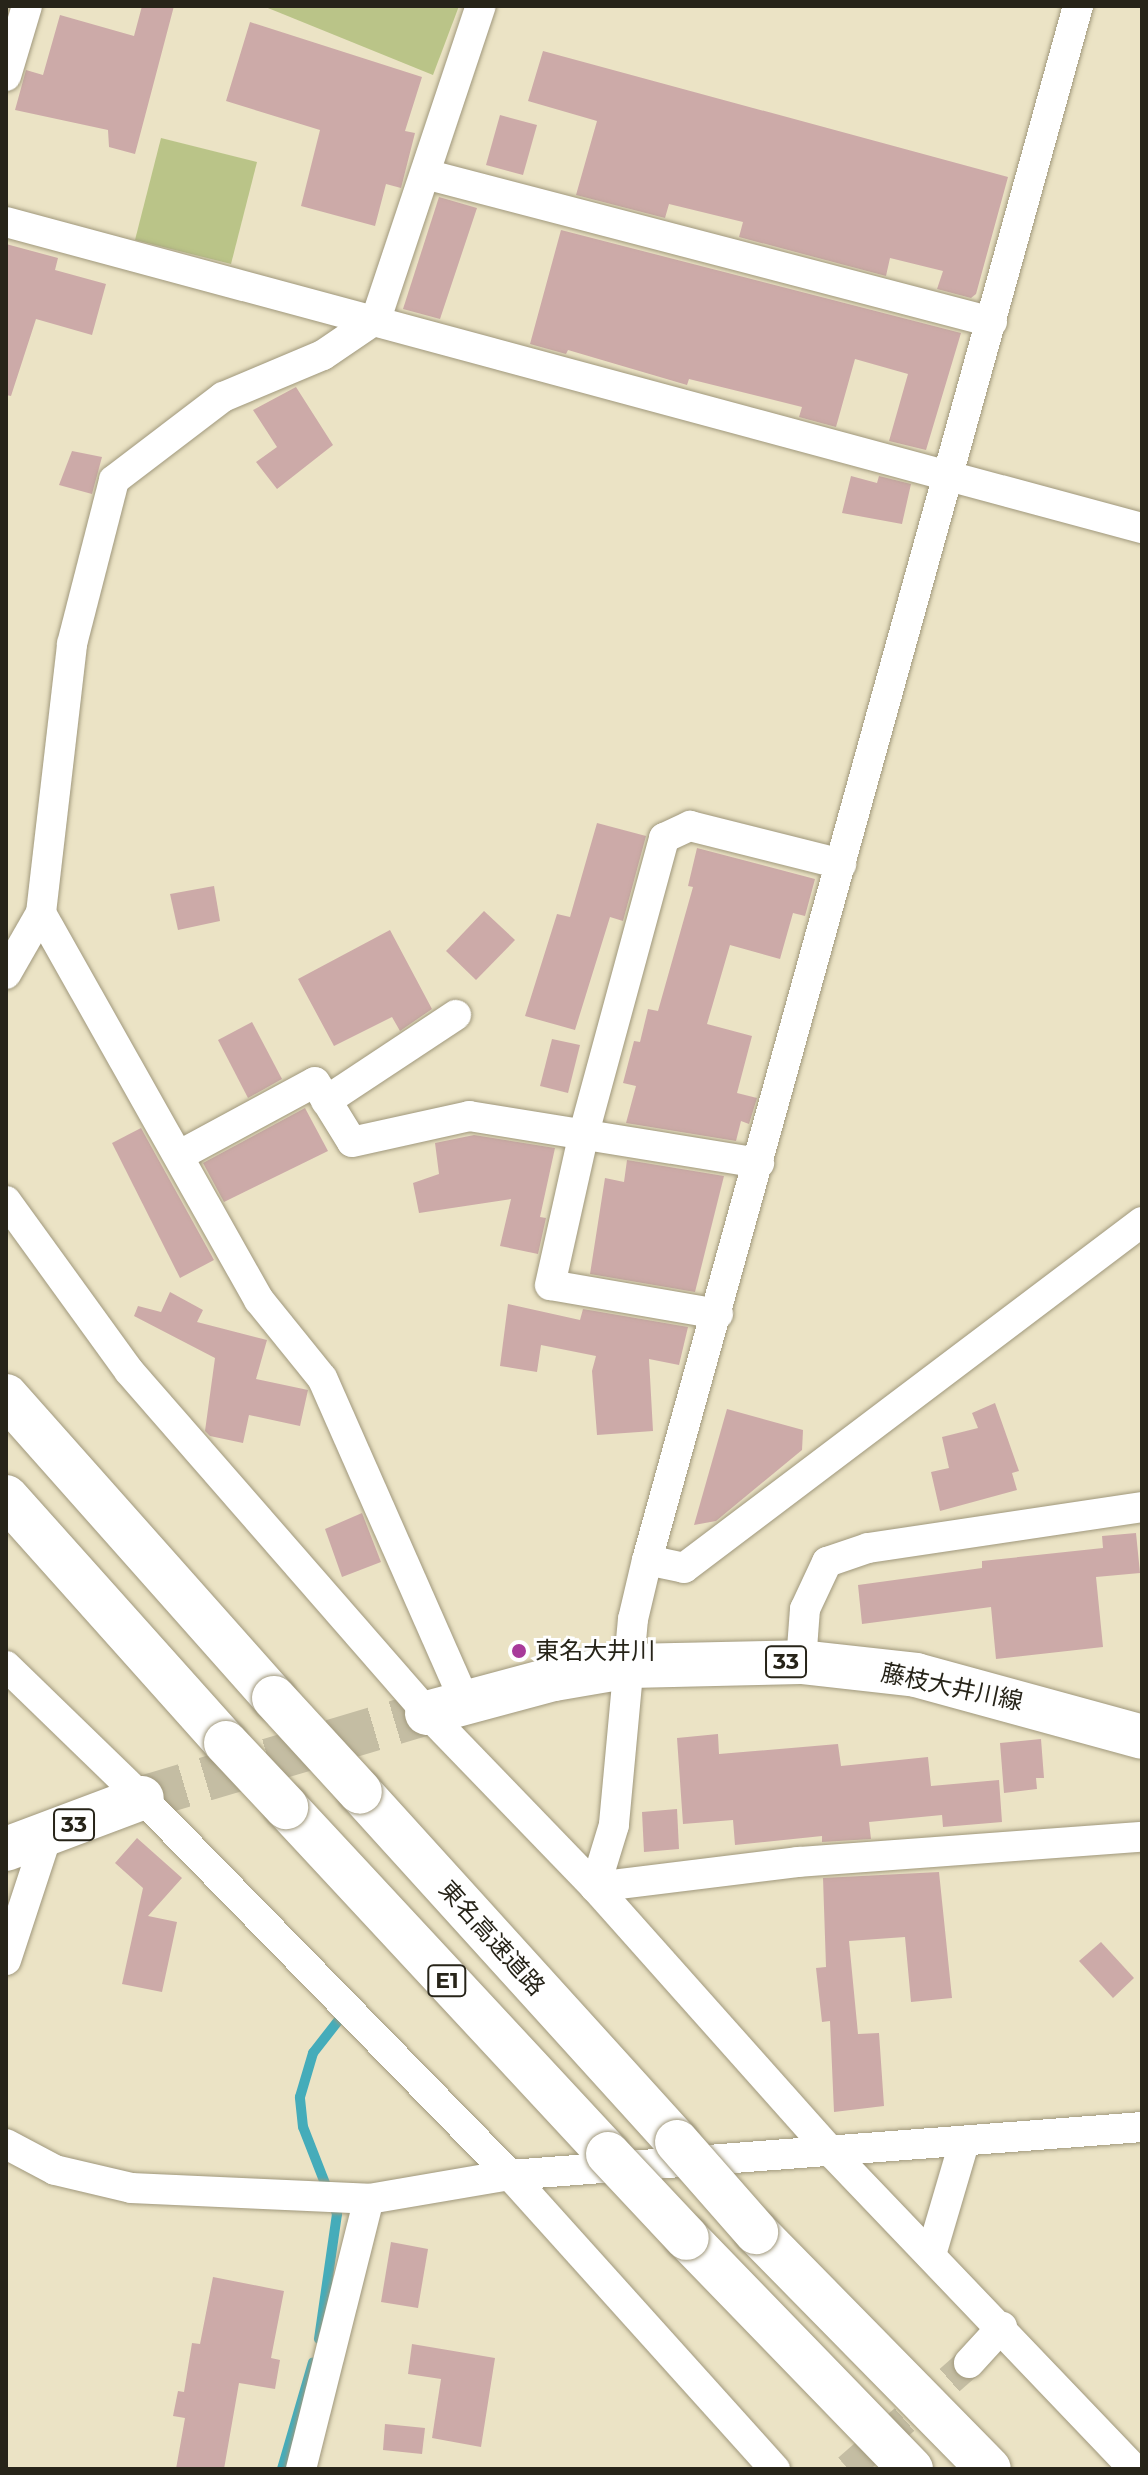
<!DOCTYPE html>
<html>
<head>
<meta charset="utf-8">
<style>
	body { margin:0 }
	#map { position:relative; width:1148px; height:2475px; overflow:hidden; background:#ebe3c5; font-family:Montserrat,"Noto Sans JP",sans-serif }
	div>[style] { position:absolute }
	.green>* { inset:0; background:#bac488 }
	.stream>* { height:10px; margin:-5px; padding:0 5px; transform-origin:5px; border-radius:5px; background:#45acba }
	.building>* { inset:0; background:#ccaaa8 }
	.minor-tunnel>* { height:30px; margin-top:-15px; transform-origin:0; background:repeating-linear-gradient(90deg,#c4bda3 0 30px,transparent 0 45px) }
	.primary-tunnel>* { height:44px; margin-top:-22px; transform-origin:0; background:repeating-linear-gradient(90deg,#c4bda3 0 44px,transparent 0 66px) }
	.roads { filter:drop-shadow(0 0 2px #a0987c) drop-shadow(0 0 2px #a0987c) }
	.minor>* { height:30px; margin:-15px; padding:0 15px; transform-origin:15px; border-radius:15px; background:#fff }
	.primary>* { height:44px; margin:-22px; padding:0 22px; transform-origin:22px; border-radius:22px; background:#fff }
	.motorway>* { height:44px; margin:-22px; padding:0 22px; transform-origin:22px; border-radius:22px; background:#fff }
	.bridges { filter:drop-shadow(0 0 2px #a0987c) drop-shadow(0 0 2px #a0987c) }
	.motorway-bridge>* { height:44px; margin:-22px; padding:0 22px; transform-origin:22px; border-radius:22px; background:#fff }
	.dots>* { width:22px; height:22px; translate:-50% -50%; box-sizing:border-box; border:4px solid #fff; border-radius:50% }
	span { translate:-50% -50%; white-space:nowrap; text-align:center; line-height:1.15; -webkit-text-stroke:6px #fff; paint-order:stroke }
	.shield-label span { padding:2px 6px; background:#fff; border:2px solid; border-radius:6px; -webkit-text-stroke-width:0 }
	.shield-label { font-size:22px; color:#272419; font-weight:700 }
	.poi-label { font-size:24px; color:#272419 }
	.left { translate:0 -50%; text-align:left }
	.street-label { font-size:24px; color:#272419 }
	.frame { position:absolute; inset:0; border:8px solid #272419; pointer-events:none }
</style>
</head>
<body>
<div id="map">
	<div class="green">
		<div style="clip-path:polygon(263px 6px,459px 6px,433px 75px)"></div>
		<div style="clip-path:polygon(161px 138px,257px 162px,231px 264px,135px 240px)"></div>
	</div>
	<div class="stream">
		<div style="left:319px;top:2339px;width:126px;rotate:-81.8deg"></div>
		<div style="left:337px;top:2214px;width:93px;rotate:-111.3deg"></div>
		<div style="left:303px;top:2127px;width:30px;rotate:-96deg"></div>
		<div style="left:300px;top:2097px;width:46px;rotate:-73.5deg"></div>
		<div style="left:313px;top:2053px;width:52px;rotate:-52deg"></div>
		<div style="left:282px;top:2469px;width:111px;rotate:-73.8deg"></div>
	</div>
	<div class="building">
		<div style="clip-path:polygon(142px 6px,174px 6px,135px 154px,109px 147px,108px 130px,15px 110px,26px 70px,43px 75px,60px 15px,134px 36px)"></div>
		<div style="clip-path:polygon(250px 22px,422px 77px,405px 131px,415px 133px,401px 188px,386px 184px,375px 226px,301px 206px,320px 130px,226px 101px)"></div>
		<div style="clip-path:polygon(543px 51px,1008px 177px,976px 294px,971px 298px,937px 289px,943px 271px,890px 258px,886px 276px,739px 237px,743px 222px,669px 204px,665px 218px,576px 195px,597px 121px,528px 101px)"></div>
		<div style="clip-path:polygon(500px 115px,537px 125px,523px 175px,486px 165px)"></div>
		<div style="clip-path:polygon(439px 197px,477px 208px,440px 319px,403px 309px)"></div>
		<div style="clip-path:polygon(561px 230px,961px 333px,926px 450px,889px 441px,908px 374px,855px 359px,836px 427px,799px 417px,802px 407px,689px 379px,687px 385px,568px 350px,566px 354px,530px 344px)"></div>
		<div style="clip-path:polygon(6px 244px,58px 258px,55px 270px,106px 284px,92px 335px,36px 319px,11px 396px,6px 395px)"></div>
		<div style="clip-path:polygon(296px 387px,333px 445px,277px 489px,256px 462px,277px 447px,253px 410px)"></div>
		<div style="clip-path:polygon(72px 451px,102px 457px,92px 494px,59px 485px)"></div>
		<div style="clip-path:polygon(851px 476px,877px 483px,879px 476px,911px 484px,902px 524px,842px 513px)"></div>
		<div style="clip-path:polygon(597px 823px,646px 836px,623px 921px,610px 917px,575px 1030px,525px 1016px,557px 914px,570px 917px)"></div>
		<div style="clip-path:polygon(697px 848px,815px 879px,805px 916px,793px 913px,780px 959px,730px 945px,707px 1024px,752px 1036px,737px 1093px,757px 1098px,749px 1124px,741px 1121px,736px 1141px,626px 1123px,636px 1086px,623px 1083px,634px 1041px,640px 1042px,648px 1009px,658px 1011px,693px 887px,688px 886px)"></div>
		<div style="clip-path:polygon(214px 886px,220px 921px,178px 930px,170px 894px)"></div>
		<div style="clip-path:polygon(484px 911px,515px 940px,476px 980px,446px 951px)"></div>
		<div style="clip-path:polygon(390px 930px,432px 1009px,400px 1031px,392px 1017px,334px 1046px,298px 979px)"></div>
		<div style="clip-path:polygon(252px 1022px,282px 1079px,248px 1098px,218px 1040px)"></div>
		<div style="clip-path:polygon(552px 1039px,580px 1045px,568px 1093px,540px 1086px)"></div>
		<div style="clip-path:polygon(305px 1108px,328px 1151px,224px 1202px,203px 1163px)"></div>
		<div style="clip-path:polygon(141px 1128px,214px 1260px,180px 1278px,112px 1143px)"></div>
		<div style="clip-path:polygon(474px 1135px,555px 1148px,540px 1217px,546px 1218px,538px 1254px,500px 1246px,511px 1199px,419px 1213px,413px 1183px,439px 1174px,435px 1143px)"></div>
		<div style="clip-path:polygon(627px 1160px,724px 1176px,695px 1292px,590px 1274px,605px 1178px,624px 1182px)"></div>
		<div style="clip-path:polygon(170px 1292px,203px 1310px,197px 1322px,267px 1340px,256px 1379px,308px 1390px,300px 1426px,249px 1415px,243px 1443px,210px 1436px,205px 1431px,215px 1358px,134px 1316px,138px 1306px,161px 1312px)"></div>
		<div style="clip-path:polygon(508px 1304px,580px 1320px,583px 1309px,688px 1327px,679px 1365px,649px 1359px,653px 1431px,597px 1435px,592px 1371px,596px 1356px,541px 1345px,537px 1372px,500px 1366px)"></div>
		<div style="clip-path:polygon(995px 1403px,1019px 1471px,1012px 1473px,1017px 1490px,940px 1511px,931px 1472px,949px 1468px,942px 1437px,978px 1428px,972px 1413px)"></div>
		<div style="clip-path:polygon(727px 1409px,803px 1430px,802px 1450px,716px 1521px,694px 1525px)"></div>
		<div style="clip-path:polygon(362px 1513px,381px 1562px,342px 1577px,325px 1529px)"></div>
		<div style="clip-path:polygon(1136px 1533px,1140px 1573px,1096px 1577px,1103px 1647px,996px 1659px,991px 1607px,862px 1624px,858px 1585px,982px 1568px,982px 1561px,1103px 1548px,1102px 1536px)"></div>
		<div style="clip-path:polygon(718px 1734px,719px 1754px,838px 1744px,841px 1766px,928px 1757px,931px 1786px,999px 1780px,1002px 1822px,943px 1827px,942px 1815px,869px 1822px,871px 1839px,822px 1842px,822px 1836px,735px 1845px,733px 1820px,683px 1824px,677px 1738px)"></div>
		<div style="clip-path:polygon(1041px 1739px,1044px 1778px,1036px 1778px,1037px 1789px,1004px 1793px,1000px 1743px)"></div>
		<div style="clip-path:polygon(677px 1809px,679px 1849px,644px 1852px,642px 1812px)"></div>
		<div style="clip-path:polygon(137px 1838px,182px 1878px,148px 1916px,177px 1922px,162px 1992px,122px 1984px,143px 1888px,115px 1863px)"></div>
		<div style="clip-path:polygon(939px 1872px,952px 1998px,911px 2002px,905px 1937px,849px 1941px,858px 2034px,879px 2033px,884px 2106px,834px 2112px,830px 2021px,822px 2022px,816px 1968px,826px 1967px,823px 1878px)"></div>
		<div style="clip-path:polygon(1101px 1942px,1134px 1978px,1113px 1998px,1079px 1961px)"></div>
		<div style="clip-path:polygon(391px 2242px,428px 2249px,418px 2308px,381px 2302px)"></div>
		<div style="clip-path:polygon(213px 2277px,284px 2291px,271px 2358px,280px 2360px,275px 2389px,239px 2383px,224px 2469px,176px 2469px,185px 2418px,173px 2416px,178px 2391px,184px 2392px,192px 2343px,200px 2344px)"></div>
		<div style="clip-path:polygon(412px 2344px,495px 2358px,481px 2447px,432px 2438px,441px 2379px,408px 2374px)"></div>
		<div style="clip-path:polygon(385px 2424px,425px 2428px,422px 2454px,383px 2450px)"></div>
	</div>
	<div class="minor-tunnel">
		<div style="left:848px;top:2469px;width:161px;rotate:-41.2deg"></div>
	</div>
	<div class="primary-tunnel">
		<div style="left:142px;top:1798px;width:297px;rotate:-16.6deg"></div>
	</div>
	<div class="roads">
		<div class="minor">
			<div style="left:1078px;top:6px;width:1613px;rotate:105.5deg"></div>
			<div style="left:647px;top:1560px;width:61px;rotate:103.3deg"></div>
			<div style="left:633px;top:1619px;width:207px;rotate:95.3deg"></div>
			<div style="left:614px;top:1825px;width:65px;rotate:107deg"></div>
			<div style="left:595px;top:1887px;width:205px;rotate:-7deg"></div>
			<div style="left:798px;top:1862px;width:345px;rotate:-4.2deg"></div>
			<div style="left:6px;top:76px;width:73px;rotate:-73.3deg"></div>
			<div style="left:425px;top:174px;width:586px;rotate:14.63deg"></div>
			<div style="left:6px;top:222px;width:1176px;rotate:15.08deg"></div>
			<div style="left:6px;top:974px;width:70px;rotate:-60.2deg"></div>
			<div style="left:326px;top:1101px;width:156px;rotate:-33.5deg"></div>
			<div style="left:180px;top:1155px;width:153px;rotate:-28.4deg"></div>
			<div style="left:315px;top:1082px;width:70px;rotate:58.3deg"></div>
			<div style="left:352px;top:1142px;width:120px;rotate:-12.5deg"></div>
			<div style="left:469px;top:1116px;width:294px;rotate:9.2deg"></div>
			<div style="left:6px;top:1201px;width:210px;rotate:54.1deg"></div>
			<div style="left:129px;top:1371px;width:454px;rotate:48.9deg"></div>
			<div style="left:427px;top:1713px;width:242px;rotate:46deg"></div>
			<div style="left:595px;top:1887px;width:358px;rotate:48.3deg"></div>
			<div style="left:833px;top:2154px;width:436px;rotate:46.3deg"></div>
			<div style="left:718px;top:1314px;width:170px;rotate:-170.2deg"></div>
			<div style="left:550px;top:1285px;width:156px;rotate:-77.4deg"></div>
			<div style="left:584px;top:1133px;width:306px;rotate:-74.8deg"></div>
			<div style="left:664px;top:838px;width:29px;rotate:-25deg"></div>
			<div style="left:690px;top:826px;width:156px;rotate:14.1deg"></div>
			<div style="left:647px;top:1560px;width:38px;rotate:12deg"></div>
			<div style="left:684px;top:1568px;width:574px;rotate:-37.07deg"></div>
			<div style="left:801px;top:1662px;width:53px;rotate:-85.7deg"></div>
			<div style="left:805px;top:1609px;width:52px;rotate:-64.9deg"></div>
			<div style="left:827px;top:1562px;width:43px;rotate:-18.9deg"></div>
			<div style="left:868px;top:1548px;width:277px;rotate:-8.5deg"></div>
			<div style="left:6px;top:1666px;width:190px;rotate:44.1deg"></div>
			<div style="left:142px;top:1798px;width:527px;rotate:45.69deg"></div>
			<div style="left:510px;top:2175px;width:396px;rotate:48deg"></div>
			<div style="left:466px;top:1704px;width:356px;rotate:-113.8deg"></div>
			<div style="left:322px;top:1378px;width:100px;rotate:-128.9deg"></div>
			<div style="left:259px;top:1300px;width:444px;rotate:-119.4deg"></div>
			<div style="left:41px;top:913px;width:271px;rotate:-83.4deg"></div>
			<div style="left:72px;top:644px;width:169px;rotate:-75.6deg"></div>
			<div style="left:114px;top:480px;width:137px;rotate:-37.3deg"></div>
			<div style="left:223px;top:397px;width:108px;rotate:-22.8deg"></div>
			<div style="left:323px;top:355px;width:64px;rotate:-34.2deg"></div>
			<div style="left:376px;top:319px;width:330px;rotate:-71.5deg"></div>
			<div style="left:6px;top:1960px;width:132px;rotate:-71.8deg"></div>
			<div style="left:6px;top:2144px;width:55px;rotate:28deg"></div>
			<div style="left:55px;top:2170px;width:78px;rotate:13.3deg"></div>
			<div style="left:131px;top:2188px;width:238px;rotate:2.6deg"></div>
			<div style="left:369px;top:2199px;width:143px;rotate:-9.7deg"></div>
			<div style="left:510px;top:2175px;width:634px;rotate:-4.34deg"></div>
			<div style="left:931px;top:2255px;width:117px;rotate:-73.6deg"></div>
			<div style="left:969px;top:2363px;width:49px;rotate:-47.5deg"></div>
			<div style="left:301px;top:2469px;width:278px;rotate:-75.9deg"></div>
		</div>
		<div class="primary">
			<div style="left:427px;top:1713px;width:131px;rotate:-15deg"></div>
			<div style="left:554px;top:1679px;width:77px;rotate:-9.7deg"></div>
			<div style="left:630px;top:1666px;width:171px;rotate:-1.3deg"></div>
			<div style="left:801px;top:1662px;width:116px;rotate:6.4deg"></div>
			<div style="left:916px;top:1675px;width:234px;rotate:15.3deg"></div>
			<div style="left:6px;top:1849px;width:145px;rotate:-20.6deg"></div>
		</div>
		<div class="motorway">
			<div style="left:6px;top:1396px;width:404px;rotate:48.4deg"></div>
			<div style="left:6px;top:1497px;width:330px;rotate:48.2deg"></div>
			<div style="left:360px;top:1792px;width:472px;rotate:47.8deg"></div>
			<div style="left:286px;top:1807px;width:473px;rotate:47.1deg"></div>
			<div style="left:756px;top:2232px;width:332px;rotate:45.5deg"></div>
			<div style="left:687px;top:2238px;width:322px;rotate:45.9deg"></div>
		</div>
	</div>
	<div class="bridges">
		<div class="motorway-bridge">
			<div style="left:274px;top:1698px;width:127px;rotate:47.5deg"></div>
			<div style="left:226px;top:1743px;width:88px;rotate:46.8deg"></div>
			<div style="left:677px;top:2142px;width:120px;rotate:48.7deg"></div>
			<div style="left:608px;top:2154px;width:115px;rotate:46.8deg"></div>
		</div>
	</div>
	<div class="dots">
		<div style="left:519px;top:1651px;background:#a83a9a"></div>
	</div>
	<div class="shield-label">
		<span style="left:786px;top:1662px">33</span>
		<span style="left:74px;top:1825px">33</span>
		<span style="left:447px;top:1981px">E1</span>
	</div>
	<div class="poi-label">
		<span class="left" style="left:535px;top:1651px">東名大井川</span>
	</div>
	<div class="street-label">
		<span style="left:952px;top:1687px;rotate:12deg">藤枝大井川線</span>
		<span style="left:492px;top:1938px;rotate:48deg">東名高速道路</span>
	</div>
	<div class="frame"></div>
</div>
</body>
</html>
